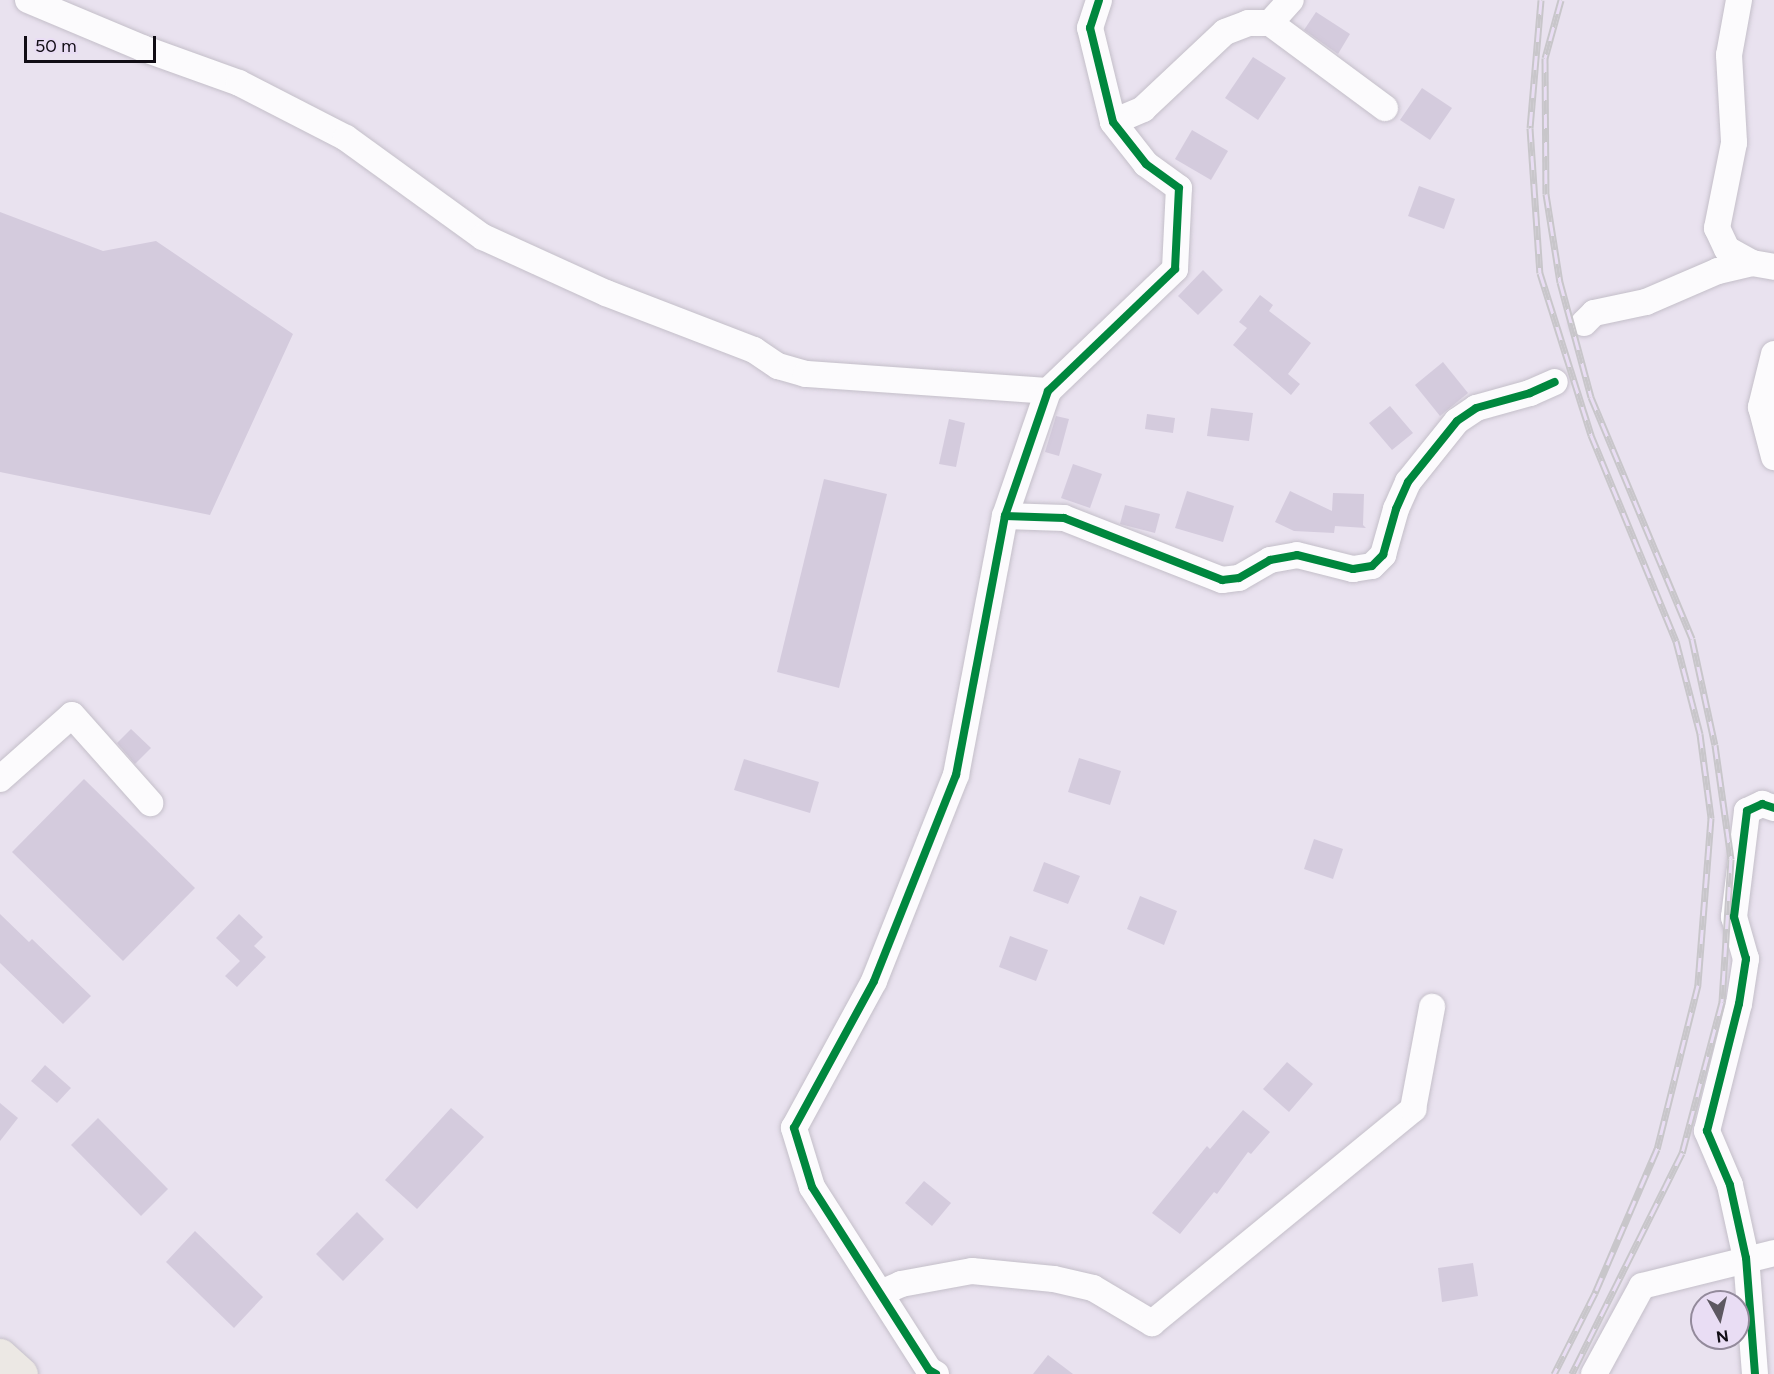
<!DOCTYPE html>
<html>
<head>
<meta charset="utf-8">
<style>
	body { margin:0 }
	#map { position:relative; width:1774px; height:1374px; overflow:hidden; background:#e9e2ef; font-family:Figtree,sans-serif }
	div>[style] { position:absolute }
	.building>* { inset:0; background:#d4cbdd }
	.roads { filter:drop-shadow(0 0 2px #c4bfc9) drop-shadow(0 0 2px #c4bfc9) }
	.minor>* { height:26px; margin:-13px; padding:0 13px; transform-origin:13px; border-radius:13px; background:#fcfbfd }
	.major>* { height:33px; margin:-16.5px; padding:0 16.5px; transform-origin:16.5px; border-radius:16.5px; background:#ece8e4 }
	.rail>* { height:7px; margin-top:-3.5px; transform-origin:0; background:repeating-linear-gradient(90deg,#e9ddf4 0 14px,#c8c6ca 0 28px); box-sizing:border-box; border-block:2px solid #c8c6ca }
	.cycleway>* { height:8px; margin:-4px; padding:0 4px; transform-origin:4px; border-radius:4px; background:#00873e }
	span { translate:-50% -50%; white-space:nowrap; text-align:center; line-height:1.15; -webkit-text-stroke:5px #e9ddf4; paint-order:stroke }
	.north { position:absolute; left:1690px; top:1290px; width:60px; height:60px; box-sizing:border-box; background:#e9ddf4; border:2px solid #938a9b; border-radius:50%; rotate:172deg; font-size:16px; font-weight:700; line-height:24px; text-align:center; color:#110d15 }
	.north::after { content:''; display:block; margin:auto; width:21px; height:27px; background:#5d5861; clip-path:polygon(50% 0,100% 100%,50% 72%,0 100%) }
	.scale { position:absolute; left:24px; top:36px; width:132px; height:27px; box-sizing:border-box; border:3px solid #110d15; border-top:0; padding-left:8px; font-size:18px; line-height:21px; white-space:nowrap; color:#110d15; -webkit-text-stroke:4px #e9ddf4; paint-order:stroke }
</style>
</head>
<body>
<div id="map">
	<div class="building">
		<div style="clip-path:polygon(1316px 12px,1350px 34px,1338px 54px,1304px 30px)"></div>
		<div style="clip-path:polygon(1253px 57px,1286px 78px,1258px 120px,1225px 98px)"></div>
		<div style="clip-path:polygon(1422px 88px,1452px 108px,1430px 140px,1400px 120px)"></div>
		<div style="clip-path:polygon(1192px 130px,1228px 151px,1211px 180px,1175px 159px)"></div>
		<div style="clip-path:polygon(1419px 186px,1455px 199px,1444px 229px,1408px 216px)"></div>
		<div style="clip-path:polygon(0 212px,103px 251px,156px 241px,293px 334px,210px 515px,0 472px)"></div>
		<div style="clip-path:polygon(1203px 270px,1223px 290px,1198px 315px,1178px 296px)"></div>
		<div style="clip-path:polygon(1260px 295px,1273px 305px,1269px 311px,1311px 343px,1288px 374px,1300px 384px,1291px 395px,1233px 345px,1247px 328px,1239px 322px)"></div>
		<div style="clip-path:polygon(1443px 362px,1468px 393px,1440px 416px,1415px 385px)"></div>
		<div style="clip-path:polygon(1390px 406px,1413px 433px,1392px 450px,1369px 423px)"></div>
		<div style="clip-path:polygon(1211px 408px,1253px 413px,1249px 441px,1207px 436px)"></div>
		<div style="clip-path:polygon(1147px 414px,1175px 418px,1173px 433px,1145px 429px)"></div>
		<div style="clip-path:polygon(1056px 416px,1069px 419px,1059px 456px,1045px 452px)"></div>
		<div style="clip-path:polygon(949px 419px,965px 423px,956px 467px,939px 464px)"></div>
		<div style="clip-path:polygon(1073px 464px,1102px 474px,1090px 508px,1061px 498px)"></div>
		<div style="clip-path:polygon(824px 479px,887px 494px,839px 688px,777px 672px)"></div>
		<div style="clip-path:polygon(1187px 491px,1234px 506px,1223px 542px,1175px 528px)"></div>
		<div style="clip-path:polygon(1290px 491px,1332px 511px,1333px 493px,1364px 494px,1363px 525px,1366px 528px,1335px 526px,1334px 533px,1294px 531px,1275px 522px)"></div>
		<div style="clip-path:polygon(1125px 505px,1160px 514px,1155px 533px,1120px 524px)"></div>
		<div style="clip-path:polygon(131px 729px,151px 748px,135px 764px,117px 743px)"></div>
		<div style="clip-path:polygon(1079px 758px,1121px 771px,1110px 805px,1068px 792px)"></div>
		<div style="clip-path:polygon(744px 759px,819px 782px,810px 813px,734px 790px)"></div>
		<div style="clip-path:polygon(84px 779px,195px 888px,123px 961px,12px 852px)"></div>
		<div style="clip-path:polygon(1314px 839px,1343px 849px,1333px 879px,1304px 869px)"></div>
		<div style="clip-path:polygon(1044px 862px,1080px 876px,1068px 904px,1033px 891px)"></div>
		<div style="clip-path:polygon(1140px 896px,1177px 911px,1164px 945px,1127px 929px)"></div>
		<div style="clip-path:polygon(0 914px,29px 942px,32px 939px,91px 996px,63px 1024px,0 963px)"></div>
		<div style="clip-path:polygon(239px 914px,263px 937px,254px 946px,266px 957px,237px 987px,225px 976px,240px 961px,216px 938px)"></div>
		<div style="clip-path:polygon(1010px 936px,1048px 950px,1036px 981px,999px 967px)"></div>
		<div style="clip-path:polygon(1287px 1062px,1313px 1084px,1289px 1112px,1263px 1089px)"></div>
		<div style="clip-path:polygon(45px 1065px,71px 1088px,57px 1103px,31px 1081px)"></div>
		<div style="clip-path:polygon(0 1103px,18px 1118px,0 1141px)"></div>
		<div style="clip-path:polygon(451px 1108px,484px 1137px,417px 1209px,385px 1180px)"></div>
		<div style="clip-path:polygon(1243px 1110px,1270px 1132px,1251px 1154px,1248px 1152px,1217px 1194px,1214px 1192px,1180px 1234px,1152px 1213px,1207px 1146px,1210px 1149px)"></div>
		<div style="clip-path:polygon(98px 1118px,168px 1189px,141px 1216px,71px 1145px)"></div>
		<div style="clip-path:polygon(924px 1181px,951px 1203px,932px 1226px,905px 1203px)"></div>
		<div style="clip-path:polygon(357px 1212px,384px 1239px,343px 1281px,316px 1254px)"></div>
		<div style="clip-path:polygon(195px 1231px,263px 1297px,234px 1328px,166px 1262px)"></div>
		<div style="clip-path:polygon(1473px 1263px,1478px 1296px,1442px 1302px,1438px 1268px)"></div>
		<div style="clip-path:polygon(1048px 1355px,1073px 1374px,1033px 1374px)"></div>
	</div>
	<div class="roads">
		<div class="minor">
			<div style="left:28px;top:0;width:124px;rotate:22.8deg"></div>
			<div style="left:142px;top:48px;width:103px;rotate:19.8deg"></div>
			<div style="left:239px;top:83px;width:120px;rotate:27.2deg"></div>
			<div style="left:346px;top:138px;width:169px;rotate:35.9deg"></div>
			<div style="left:483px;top:237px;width:135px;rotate:24.5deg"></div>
			<div style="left:606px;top:293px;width:159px;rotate:21.1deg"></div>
			<div style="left:754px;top:350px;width:29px;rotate:34deg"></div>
			<div style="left:778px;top:366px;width:29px;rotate:16deg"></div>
			<div style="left:806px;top:374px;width:243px;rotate:4deg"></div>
			<div style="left:1739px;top:0;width:56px;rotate:100.3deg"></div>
			<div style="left:1729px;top:55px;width:88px;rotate:86.7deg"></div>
			<div style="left:1734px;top:143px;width:87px;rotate:101.3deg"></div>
			<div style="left:1717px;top:228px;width:23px;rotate:65deg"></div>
			<div style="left:1727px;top:249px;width:29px;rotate:29deg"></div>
			<div style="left:1752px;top:263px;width:22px;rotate:10deg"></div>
			<div style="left:1270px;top:23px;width:143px;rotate:36.5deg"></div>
			<div style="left:1113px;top:122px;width:33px;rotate:-23deg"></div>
			<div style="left:1143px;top:109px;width:112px;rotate:-43.2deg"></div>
			<div style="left:1225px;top:32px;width:25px;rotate:-21deg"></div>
			<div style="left:1248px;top:23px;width:22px"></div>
			<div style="left:1270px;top:23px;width:31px;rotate:-48deg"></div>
			<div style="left:1584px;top:323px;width:14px;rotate:-45deg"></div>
			<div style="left:1594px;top:313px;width:53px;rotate:-11.9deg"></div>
			<div style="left:1646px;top:302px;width:78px;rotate:-23.3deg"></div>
			<div style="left:1718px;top:271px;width:35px;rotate:-13deg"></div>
			<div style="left:1774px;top:354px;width:55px;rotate:103.8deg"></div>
			<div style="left:1761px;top:407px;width:52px;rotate:75.4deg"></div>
			<div style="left:1005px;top:516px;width:59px;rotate:1.9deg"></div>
			<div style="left:1064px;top:518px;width:170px;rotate:21.4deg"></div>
			<div style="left:1222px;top:580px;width:17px;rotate:-7deg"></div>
			<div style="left:1239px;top:578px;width:36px;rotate:-30deg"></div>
			<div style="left:1270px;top:560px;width:27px;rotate:-10deg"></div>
			<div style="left:1297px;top:555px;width:58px;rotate:14deg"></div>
			<div style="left:1353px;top:569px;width:19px;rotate:-9deg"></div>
			<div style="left:1372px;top:566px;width:16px;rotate:-45deg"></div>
			<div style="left:1383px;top:555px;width:48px;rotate:-74.2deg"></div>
			<div style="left:1396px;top:509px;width:30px;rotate:-66deg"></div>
			<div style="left:1408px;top:482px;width:78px;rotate:-51.2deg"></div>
			<div style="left:1457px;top:421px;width:23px;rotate:-34deg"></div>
			<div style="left:1476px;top:408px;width:56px;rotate:-15.5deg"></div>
			<div style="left:1530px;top:393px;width:27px;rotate:-24deg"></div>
			<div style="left:0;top:779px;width:96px;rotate:-41.6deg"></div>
			<div style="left:72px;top:715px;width:118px;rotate:48.4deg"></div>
			<div style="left:881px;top:1293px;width:22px;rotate:-24deg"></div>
			<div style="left:901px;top:1284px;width:72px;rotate:-10.4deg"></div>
			<div style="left:972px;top:1271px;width:82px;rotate:5.6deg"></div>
			<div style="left:1054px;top:1279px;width:40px;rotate:13deg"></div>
			<div style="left:1093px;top:1288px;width:69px;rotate:30.7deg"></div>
			<div style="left:1152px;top:1323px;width:338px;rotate:-39.3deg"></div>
			<div style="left:1413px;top:1109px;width:104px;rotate:-79.4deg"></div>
			<div style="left:936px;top:1374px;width:8px;rotate:-150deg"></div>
			<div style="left:929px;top:1370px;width:217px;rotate:-122.6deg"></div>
			<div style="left:812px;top:1187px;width:62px;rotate:-107deg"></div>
			<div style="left:794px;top:1128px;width:167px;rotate:-61.4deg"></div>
			<div style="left:874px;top:981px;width:222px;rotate:-68.3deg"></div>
			<div style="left:956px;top:775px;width:264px;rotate:-79.3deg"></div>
			<div style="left:1005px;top:516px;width:132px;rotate:-71deg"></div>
			<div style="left:1048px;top:391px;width:176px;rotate:-43.8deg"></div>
			<div style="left:1175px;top:269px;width:81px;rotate:-87.2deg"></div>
			<div style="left:1179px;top:188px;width:41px;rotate:-144deg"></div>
			<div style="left:1146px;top:164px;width:53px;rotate:-128.2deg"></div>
			<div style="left:1113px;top:122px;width:97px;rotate:-103.7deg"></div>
			<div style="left:1090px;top:28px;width:29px;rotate:-72deg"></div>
			<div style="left:1594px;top:1374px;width:100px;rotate:-61.4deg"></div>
			<div style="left:1642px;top:1286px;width:136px;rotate:-14deg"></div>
			<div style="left:1755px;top:1374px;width:116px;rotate:-94.4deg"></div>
			<div style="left:1746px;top:1258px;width:75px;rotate:-102.4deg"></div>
			<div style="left:1730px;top:1185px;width:59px;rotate:-113.1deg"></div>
			<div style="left:1707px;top:1131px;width:131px;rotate:-75.9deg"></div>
			<div style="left:1739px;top:1004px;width:46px;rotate:-81.2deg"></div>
			<div style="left:1746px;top:959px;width:44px;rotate:-105.9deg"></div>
			<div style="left:1734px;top:917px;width:107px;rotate:-83deg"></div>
			<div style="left:1747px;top:811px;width:17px;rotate:-25deg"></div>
			<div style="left:1762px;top:804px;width:13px;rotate:18deg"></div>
		</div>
		<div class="major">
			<div style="left:0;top:1355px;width:28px;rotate:42deg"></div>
		</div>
	</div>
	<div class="rail">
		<div style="left:1541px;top:0;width:128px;rotate:94.9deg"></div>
		<div style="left:1530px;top:128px;width:145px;rotate:86.1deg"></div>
		<div style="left:1540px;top:273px;width:170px;rotate:72.5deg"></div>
		<div style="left:1591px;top:435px;width:223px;rotate:67.6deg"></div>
		<div style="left:1676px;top:641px;width:96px;rotate:75.5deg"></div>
		<div style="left:1700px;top:734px;width:85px;rotate:82.5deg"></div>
		<div style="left:1711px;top:818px;width:168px;rotate:94.5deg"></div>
		<div style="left:1698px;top:985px;width:169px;rotate:104deg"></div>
		<div style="left:1657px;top:1149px;width:157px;rotate:113.3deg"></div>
		<div style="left:1595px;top:1293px;width:91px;rotate:116.8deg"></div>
		<div style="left:1561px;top:0;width:60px;rotate:105.4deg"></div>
		<div style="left:1545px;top:58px;width:136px;rotate:89.6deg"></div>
		<div style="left:1546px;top:194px;width:89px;rotate:81deg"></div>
		<div style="left:1560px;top:282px;width:119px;rotate:74.9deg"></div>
		<div style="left:1591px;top:397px;width:262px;rotate:67.3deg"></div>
		<div style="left:1692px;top:639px;width:108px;rotate:77.8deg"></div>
		<div style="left:1715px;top:745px;width:115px;rotate:82deg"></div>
		<div style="left:1731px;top:859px;width:143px;rotate:93.6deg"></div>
		<div style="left:1722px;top:1002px;width:156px;rotate:104.8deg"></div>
		<div style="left:1682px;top:1153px;width:247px;rotate:116.5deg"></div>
	</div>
	<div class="cycleway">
		<div style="left:1005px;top:516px;width:59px;rotate:1.9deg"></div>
		<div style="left:1064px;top:518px;width:170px;rotate:21.4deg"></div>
		<div style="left:1222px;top:580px;width:17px;rotate:-7deg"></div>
		<div style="left:1239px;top:578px;width:36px;rotate:-30deg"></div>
		<div style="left:1270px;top:560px;width:27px;rotate:-10deg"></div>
		<div style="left:1297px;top:555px;width:58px;rotate:14deg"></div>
		<div style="left:1353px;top:569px;width:19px;rotate:-9deg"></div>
		<div style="left:1372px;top:566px;width:16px;rotate:-45deg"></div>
		<div style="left:1383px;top:555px;width:48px;rotate:-74.2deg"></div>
		<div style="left:1396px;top:509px;width:30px;rotate:-66deg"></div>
		<div style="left:1408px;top:482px;width:78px;rotate:-51.2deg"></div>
		<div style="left:1457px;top:421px;width:23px;rotate:-34deg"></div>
		<div style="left:1476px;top:408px;width:56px;rotate:-15.5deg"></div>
		<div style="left:1530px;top:393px;width:27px;rotate:-24deg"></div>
		<div style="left:936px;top:1374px;width:8px;rotate:-150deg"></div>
		<div style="left:929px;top:1370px;width:217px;rotate:-122.6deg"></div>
		<div style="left:812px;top:1187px;width:62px;rotate:-107deg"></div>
		<div style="left:794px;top:1128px;width:167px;rotate:-61.4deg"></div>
		<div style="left:874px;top:981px;width:222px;rotate:-68.3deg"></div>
		<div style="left:956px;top:775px;width:264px;rotate:-79.3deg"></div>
		<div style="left:1005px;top:516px;width:132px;rotate:-71deg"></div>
		<div style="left:1048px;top:391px;width:176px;rotate:-43.8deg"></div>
		<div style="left:1175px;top:269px;width:81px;rotate:-87.2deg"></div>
		<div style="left:1179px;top:188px;width:41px;rotate:-144deg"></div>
		<div style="left:1146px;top:164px;width:53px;rotate:-128.2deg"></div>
		<div style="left:1113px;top:122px;width:97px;rotate:-103.7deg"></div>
		<div style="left:1090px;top:28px;width:29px;rotate:-72deg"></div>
		<div style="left:1755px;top:1374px;width:116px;rotate:-94.4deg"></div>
		<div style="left:1746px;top:1258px;width:75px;rotate:-102.4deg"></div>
		<div style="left:1730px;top:1185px;width:59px;rotate:-113.1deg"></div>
		<div style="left:1707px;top:1131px;width:131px;rotate:-75.9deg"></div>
		<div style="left:1739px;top:1004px;width:46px;rotate:-81.2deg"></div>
		<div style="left:1746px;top:959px;width:44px;rotate:-105.9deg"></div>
		<div style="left:1734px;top:917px;width:107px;rotate:-83deg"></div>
		<div style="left:1747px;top:811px;width:17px;rotate:-25deg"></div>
		<div style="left:1762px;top:804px;width:13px;rotate:18deg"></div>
	</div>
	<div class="north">N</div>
	<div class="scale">50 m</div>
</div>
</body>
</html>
